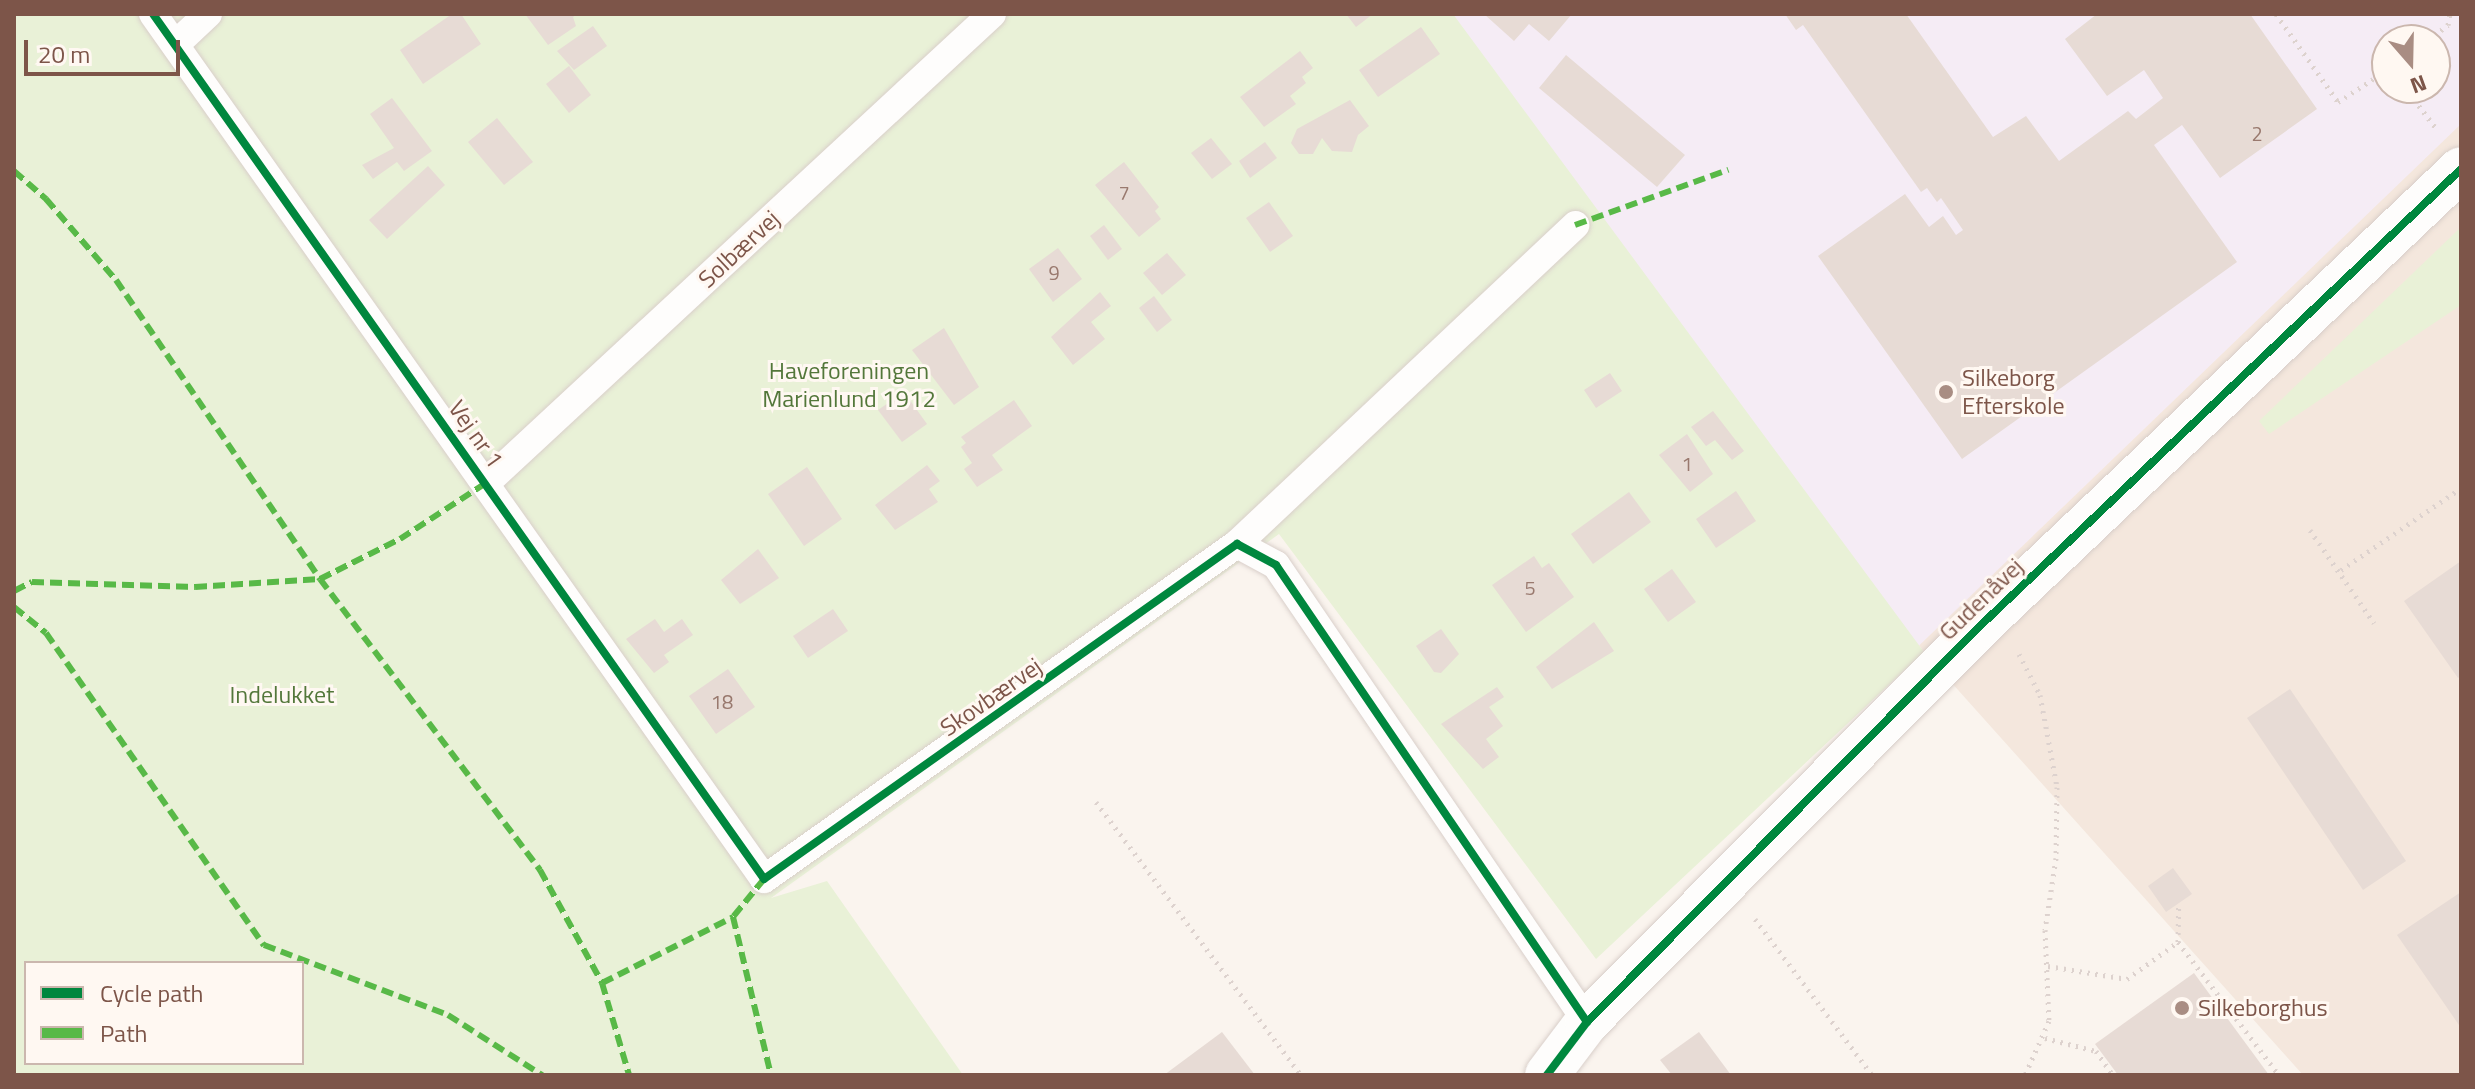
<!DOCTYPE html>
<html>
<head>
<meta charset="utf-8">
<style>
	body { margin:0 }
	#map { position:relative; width:2475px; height:1089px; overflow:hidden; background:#faf4ee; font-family:"Titillium Web",sans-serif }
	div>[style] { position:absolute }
	.residential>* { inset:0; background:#f4e7dd }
	.education>* { inset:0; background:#f5ecf5 }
	.green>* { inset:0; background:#e9f1d7 }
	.building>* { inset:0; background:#e7dbd5 }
	.path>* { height:5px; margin-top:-2.5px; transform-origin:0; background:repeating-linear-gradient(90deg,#ddd2ce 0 2px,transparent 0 8px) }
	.roads { filter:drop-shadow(0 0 2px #d9cfca) drop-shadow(0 0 2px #d9cfca) }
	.service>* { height:28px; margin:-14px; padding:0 14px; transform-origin:14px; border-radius:14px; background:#fefdfc }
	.minor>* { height:44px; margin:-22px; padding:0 22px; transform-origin:22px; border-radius:22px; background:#fefdfc }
	.quiet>* { height:6px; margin-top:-3px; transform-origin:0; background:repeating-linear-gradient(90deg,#58b947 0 12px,transparent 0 18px) }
	.cycleway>* { height:8px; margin:-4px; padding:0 4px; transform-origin:4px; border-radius:4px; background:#00873e }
	.dots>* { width:22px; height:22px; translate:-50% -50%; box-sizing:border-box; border:4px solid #fff8f2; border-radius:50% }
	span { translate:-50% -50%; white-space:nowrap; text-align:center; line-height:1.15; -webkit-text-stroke:6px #fff8f2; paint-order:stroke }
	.number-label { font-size:20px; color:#99796e }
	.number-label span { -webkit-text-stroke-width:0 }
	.street-label { font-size:24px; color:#7d5549 }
	.park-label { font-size:24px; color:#53773a }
	.poi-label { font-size:24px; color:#7d5549 }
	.left { translate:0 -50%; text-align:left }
	.frame { position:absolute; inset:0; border:16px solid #7d5549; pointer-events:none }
	.legend { position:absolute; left:24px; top:961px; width:280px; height:104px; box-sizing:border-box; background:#fff8f2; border:2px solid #cbb7ae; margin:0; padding:10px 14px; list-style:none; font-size:24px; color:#7d5549 }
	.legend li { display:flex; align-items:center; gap:16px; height:40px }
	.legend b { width:40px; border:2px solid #cbb7ae }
	.north { position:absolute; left:2371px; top:24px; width:80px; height:80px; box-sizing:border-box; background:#fff8f2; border:2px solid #cbb7ae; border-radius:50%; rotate:160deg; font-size:22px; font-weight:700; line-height:32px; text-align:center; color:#7d5549 }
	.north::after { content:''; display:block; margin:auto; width:28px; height:36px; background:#a98d83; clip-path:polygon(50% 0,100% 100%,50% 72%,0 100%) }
	.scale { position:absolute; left:24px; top:40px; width:156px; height:36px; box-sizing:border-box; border:4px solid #7d5549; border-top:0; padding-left:10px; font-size:24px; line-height:28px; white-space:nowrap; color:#7d5549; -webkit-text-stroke:6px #fff8f2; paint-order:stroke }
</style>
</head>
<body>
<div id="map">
	<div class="residential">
		<div style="clip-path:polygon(evenodd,1453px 14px,2461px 14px,2461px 1075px,2303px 1075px,1924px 652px,1453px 14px,2387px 40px,2435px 40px,2435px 88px,2387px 88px,2387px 40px)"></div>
	</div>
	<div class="education">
		<div style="clip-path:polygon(evenodd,1435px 14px,2461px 14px,2461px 124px,1904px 660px,1435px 14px,2387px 40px,2435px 40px,2435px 88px,2387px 88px,2387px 40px)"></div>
	</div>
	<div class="green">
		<div style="clip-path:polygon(evenodd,14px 14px,1453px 14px,1924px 652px,1596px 959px,1279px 534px,771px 898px,827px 881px,963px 1075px,14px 1075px,14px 14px,26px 963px,302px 963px,302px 1063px,26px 1063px,26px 963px)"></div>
		<div style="clip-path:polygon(2461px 227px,2461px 305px,2269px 434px,2259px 421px)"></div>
	</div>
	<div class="building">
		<div style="clip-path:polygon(452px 14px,461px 14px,481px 44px,423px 84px,400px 50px)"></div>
		<div style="clip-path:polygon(525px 14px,577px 14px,573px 17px,576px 26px,548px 45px)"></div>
		<div style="clip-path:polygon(1346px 14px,1373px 14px,1356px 27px)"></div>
		<div style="clip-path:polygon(1484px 14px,1572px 14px,1549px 41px,1529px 24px,1514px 41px)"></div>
		<div style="clip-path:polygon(1785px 14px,1906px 14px,1993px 137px,2026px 116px,2059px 161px,2128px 111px,2136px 119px,2163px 98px,2144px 70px,2107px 96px,2065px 39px,2097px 14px,2250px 14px,2317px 109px,2220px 178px,2182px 125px,2154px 145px,2237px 262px,1962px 459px,1818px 256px,1905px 194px,1929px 227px,1943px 216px,1956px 235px,1963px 230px,1941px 198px,1937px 202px,1927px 188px,1921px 192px,1803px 25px,1796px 30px)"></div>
		<div style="clip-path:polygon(593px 26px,607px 46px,574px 70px,557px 51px)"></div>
		<div style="clip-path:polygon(1421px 27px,1440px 54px,1378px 97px,1359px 70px)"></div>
		<div style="clip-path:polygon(1300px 51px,1313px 68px,1302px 77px,1306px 83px,1290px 96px,1296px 104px,1264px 127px,1240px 97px)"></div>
		<div style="clip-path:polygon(1566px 55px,1685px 155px,1657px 187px,1539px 88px)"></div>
		<div style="clip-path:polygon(569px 66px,591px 95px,569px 113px,546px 84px)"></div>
		<div style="clip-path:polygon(392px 98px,432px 151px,404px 171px,397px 162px,373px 179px,362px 165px,394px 148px,370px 114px)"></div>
		<div style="clip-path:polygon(1350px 100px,1369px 126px,1358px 135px,1352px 152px,1332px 151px,1322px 138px,1313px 154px,1299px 154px,1291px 143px,1297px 129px)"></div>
		<div style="clip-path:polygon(497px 118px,533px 162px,504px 185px,468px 142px)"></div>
		<div style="clip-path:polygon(1211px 138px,1232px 164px,1212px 179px,1191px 153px)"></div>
		<div style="clip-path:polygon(1265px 142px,1277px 158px,1250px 178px,1239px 161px)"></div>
		<div style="clip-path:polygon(1124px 162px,1159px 207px,1155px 211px,1161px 219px,1139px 237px,1095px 185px)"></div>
		<div style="clip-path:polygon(428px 166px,445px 185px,387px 239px,369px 220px)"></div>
		<div style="clip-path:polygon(1269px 202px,1293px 236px,1270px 252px,1246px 218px)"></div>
		<div style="clip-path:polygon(1104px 225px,1122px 249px,1108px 260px,1090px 236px)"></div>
		<div style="clip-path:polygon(1058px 248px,1082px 279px,1053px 302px,1029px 269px)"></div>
		<div style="clip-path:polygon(1167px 253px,1186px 275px,1162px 295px,1143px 273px)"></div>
		<div style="clip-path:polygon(1100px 292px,1111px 306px,1091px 322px,1105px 339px,1073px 365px,1051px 337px)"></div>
		<div style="clip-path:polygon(1154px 296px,1172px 320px,1157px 332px,1139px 308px)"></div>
		<div style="clip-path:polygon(944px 328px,979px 387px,954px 405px,912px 350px)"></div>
		<div style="clip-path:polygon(1610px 373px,1622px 391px,1596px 408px,1584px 390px)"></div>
		<div style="clip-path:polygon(904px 392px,927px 424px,902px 442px,878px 410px)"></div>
		<div style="clip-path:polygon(1014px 400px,1032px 426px,992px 455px,1003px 470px,977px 487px,964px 469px,972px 463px,961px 447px,966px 443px,961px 437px)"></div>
		<div style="clip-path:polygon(1713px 411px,1744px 451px,1732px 460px,1715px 440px,1706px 446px,1691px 427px)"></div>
		<div style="clip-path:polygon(1687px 434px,1713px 474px,1690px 492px,1659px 455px)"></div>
		<div style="clip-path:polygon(927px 465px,940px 481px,929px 489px,938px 502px,895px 530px,875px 505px)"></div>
		<div style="clip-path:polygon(807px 467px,842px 519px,804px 546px,768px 494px)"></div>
		<div style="clip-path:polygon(1736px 491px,1756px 521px,1716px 548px,1696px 519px)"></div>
		<div style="clip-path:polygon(1629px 492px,1651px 522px,1593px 564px,1571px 534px)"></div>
		<div style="clip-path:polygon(758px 549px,779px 578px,740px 604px,721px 580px)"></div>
		<div style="clip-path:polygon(1534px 556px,1542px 568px,1549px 563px,1574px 597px,1526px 632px,1492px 585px)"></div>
		<div style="clip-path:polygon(2461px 561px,2461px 676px,2458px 678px,2404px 601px)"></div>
		<div style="clip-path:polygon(1672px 569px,1696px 602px,1668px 622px,1644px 589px)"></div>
		<div style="clip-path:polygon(833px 609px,848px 631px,808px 658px,793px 636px)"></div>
		<div style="clip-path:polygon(655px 619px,664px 632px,682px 619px,693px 635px,664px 655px,669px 662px,654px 673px,626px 639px)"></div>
		<div style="clip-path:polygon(1594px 622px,1614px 651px,1552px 689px,1536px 667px)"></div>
		<div style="clip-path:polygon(1441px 629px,1459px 654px,1441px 673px,1434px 672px,1416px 646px)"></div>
		<div style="clip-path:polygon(728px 669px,755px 707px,716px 734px,689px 696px)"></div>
		<div style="clip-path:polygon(1497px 687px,1504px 697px,1489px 707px,1503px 726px,1486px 739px,1499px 757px,1483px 769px,1441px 724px)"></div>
		<div style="clip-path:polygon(2290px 689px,2406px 861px,2363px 890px,2247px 718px)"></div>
		<div style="clip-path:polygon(2173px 868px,2192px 894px,2166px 912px,2148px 886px)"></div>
		<div style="clip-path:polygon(2461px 892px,2461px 1028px,2397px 935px)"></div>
		<div style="clip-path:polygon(2194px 973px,2269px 1075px,2118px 1075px,2095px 1044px)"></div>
		<div style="clip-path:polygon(1222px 1032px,1255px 1075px,1164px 1075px)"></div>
		<div style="clip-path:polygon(1699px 1032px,1731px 1075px,1672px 1075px,1660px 1060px)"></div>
	</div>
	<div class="path">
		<div style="left:2276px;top:14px;width:108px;rotate:54.8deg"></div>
		<div style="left:2338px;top:102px;width:59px;rotate:-33.1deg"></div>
		<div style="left:2428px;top:40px;width:25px;rotate:-37deg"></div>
		<div style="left:2448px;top:25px;width:11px;rotate:-80deg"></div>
		<div style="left:2413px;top:88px;width:6px;rotate:129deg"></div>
		<div style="left:2409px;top:93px;width:44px;rotate:52.4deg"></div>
		<div style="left:2310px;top:530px;width:113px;rotate:55.5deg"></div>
		<div style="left:2341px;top:570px;width:145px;rotate:-34.3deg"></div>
		<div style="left:2019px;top:654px;width:46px;rotate:62.9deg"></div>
		<div style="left:2040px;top:695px;width:94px;rotate:79.5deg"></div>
		<div style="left:2057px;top:787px;width:71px;rotate:90.8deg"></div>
		<div style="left:2056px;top:858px;width:73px;rotate:98.7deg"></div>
		<div style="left:2045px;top:930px;width:91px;rotate:87.5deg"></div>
		<div style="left:2049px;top:1021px;width:59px;rotate:114deg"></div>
		<div style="left:1096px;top:802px;width:341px;rotate:53.1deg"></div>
		<div style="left:1755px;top:919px;width:195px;rotate:53.1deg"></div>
		<div style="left:2178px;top:942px;width:167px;rotate:52.8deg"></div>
		<div style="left:2048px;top:966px;width:80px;rotate:9.3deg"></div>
		<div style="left:2127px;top:979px;width:63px;rotate:-36deg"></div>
		<div style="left:2178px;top:942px;width:39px;rotate:-89deg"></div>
		<div style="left:2045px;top:1038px;width:53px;rotate:14.3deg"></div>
		<div style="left:2096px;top:1051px;width:29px;rotate:55deg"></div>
	</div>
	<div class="roads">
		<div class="service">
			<div style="left:153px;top:14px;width:1059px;rotate:54.76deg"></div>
			<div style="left:764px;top:879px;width:580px;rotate:-35.31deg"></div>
			<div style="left:1237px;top:544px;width:465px;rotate:-43.3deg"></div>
			<div style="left:176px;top:44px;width:44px;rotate:-43.2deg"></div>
			<div style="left:486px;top:483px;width:690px;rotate:-42.83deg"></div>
			<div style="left:1237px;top:544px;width:44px;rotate:28.3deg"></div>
			<div style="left:1276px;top:565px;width:553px;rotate:55.76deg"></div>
		</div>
		<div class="minor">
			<div style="left:1547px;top:1075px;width:66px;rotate:-53deg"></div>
			<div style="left:1587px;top:1022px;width:558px;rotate:-45.22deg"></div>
			<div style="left:1980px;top:626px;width:663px;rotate:-43.53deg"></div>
		</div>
	</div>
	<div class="quiet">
		<div style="left:14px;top:171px;width:43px;rotate:41.2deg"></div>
		<div style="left:46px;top:199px;width:107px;rotate:49.2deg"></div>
		<div style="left:116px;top:280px;width:362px;rotate:55.7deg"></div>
		<div style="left:320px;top:579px;width:365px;rotate:52.9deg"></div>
		<div style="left:540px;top:870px;width:129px;rotate:61.2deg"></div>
		<div style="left:602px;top:983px;width:96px;rotate:73.6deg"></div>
		<div style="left:1575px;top:225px;width:163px;rotate:-19.8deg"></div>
		<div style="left:14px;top:591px;width:20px;rotate:-27deg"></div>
		<div style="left:32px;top:582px;width:163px;rotate:1.8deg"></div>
		<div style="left:195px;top:587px;width:125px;rotate:-3.7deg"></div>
		<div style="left:320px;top:579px;width:89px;rotate:-26.6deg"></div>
		<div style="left:400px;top:539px;width:103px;rotate:-33.1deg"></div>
		<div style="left:14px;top:607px;width:41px;rotate:39.1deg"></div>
		<div style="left:46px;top:633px;width:381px;rotate:55.1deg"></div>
		<div style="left:264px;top:945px;width:197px;rotate:20.8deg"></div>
		<div style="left:448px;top:1015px;width:112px;rotate:32.6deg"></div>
		<div style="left:764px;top:879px;width:49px;rotate:129.2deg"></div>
		<div style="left:733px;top:917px;width:163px;rotate:76.5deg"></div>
		<div style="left:602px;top:983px;width:147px;rotate:-26.7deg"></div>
	</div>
	<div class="cycleway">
		<div style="left:153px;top:14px;width:1059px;rotate:54.76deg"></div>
		<div style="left:764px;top:879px;width:580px;rotate:-35.31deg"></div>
		<div style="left:1237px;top:544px;width:44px;rotate:28.3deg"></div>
		<div style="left:1276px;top:565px;width:553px;rotate:55.76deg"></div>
		<div style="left:1547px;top:1075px;width:66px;rotate:-53deg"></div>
		<div style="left:1587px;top:1022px;width:558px;rotate:-45.22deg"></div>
		<div style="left:1980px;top:626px;width:663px;rotate:-43.53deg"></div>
	</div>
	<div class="dots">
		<div style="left:1946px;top:392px;background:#a98d83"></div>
		<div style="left:2182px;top:1008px;background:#a98d83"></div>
	</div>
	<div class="number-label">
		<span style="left:2257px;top:133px">2</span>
		<span style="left:1124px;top:192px">7</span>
		<span style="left:1054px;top:272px">9</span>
		<span style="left:1687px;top:463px">1</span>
		<span style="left:1530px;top:587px">5</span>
		<span style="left:722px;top:701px">18</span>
	</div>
	<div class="street-label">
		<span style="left:739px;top:249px;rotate:-43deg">Solbærvej</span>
		<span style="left:476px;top:434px;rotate:55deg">Vej nr 1</span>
		<span style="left:1981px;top:599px;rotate:-44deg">Gudenåvej</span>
		<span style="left:991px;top:697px;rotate:-35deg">Skovbærvej</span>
	</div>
	<div class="park-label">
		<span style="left:849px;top:385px">Haveforeningen<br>Marienlund 1912</span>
		<span style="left:282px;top:695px">Indelukket</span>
	</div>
	<div class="poi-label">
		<span class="left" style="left:1962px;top:392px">Silkeborg<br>Efterskole</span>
		<span class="left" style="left:2198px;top:1008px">Silkeborghus</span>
	</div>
	<div class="frame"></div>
	<ul class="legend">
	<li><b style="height:10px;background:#00873e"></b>Cycle path</li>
	<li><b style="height:10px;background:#58b947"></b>Path</li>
	</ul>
	<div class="north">N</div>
	<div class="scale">20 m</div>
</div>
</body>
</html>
